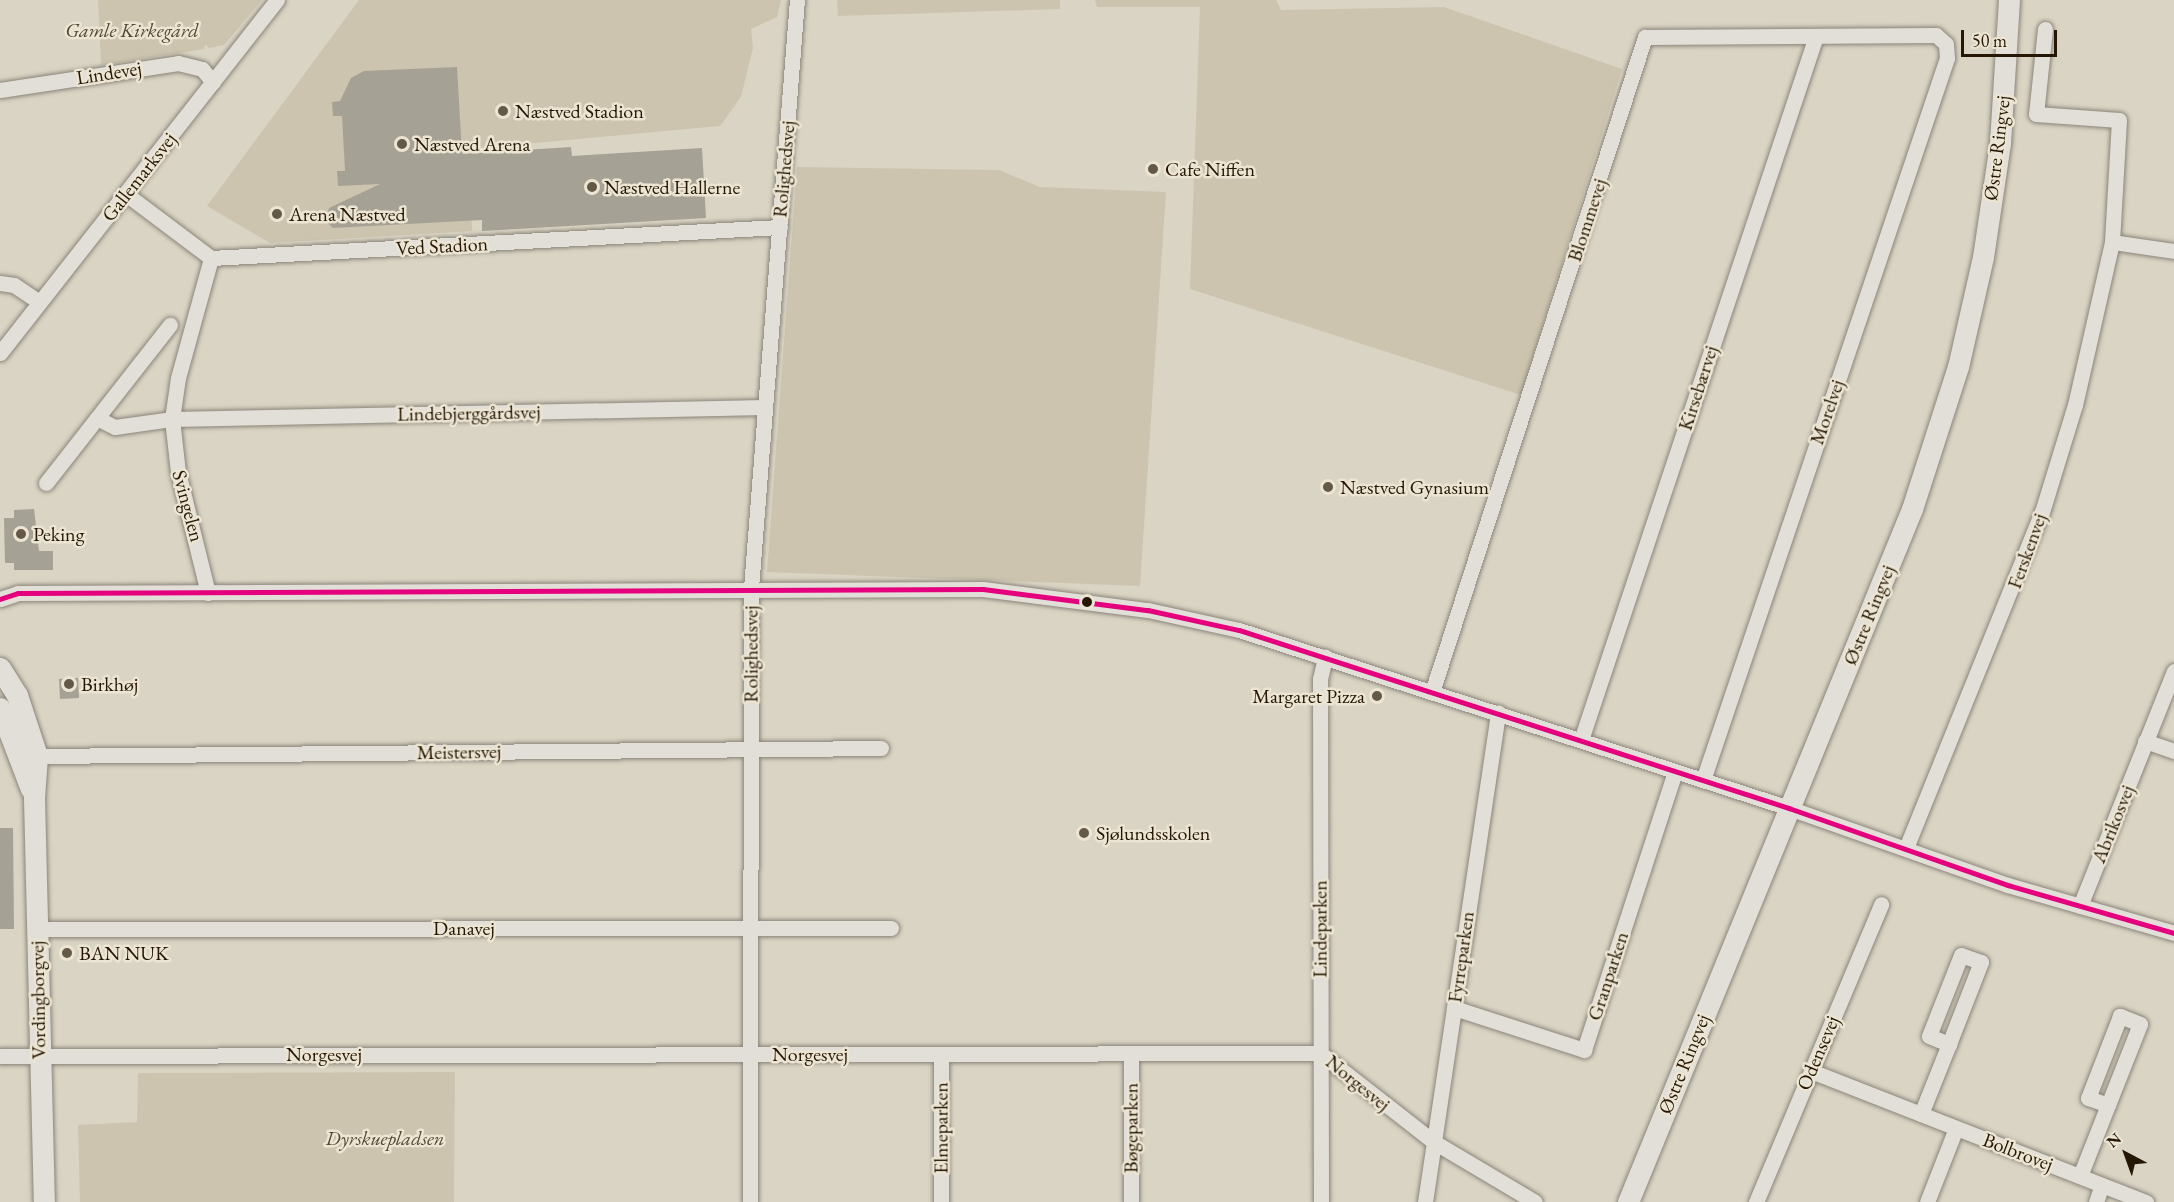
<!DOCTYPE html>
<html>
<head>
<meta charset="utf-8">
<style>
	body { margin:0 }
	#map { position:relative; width:2174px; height:1202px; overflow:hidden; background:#dad4c4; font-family:"EB Garamond",serif }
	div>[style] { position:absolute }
	.green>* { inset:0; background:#cdc4af }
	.building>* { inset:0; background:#a6a195 }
	.roads { filter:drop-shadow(0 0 2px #8a8579) drop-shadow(0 0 2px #8a8579) }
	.street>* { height:15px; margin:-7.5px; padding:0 7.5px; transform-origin:7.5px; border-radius:7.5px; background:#e2dfd8 }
	.secondary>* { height:21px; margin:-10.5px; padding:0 10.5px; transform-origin:10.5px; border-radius:10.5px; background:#e2dfd8 }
	.bus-1>* { height:4.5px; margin:-2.25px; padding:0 2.25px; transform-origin:2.25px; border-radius:2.25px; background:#e5007d }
	.dots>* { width:16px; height:16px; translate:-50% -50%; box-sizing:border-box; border:3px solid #ece5d3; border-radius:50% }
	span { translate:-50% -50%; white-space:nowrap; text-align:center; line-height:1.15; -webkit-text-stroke:5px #ece5d3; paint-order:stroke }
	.park-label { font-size:20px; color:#544731; font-style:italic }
	.street-label { font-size:20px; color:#251703 }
	.poi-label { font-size:20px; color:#251703 }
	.left { translate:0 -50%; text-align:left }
	.right { translate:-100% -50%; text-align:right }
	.north { position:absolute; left:2096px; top:1124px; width:60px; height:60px; -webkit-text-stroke:4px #ece5d3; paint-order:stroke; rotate:319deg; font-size:16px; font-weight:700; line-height:24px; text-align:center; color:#251703 }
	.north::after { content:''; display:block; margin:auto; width:21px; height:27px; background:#251703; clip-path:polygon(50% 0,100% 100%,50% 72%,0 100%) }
	.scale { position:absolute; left:1961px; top:30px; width:96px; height:27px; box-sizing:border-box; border:3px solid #251703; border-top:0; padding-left:8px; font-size:18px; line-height:21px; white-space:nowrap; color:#251703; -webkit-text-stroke:4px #ece5d3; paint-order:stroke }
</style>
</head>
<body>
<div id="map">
	<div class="green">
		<div style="clip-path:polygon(98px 0,262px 0,224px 45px,209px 48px,205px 44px,204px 49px,101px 65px)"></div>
		<div style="clip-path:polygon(359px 0,781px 0,777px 17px,751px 29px,753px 48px,741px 97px,720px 126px,469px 149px,472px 231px,270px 243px,207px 206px)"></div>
		<div style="clip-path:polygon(837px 0,1060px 0,1060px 9px,838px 16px)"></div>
		<div style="clip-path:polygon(1095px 0,1276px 0,1281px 10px,1444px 7px,1622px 69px,1521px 395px,1190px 289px,1200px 7px,1097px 7px)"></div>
		<div style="clip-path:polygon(797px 167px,999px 170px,1040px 187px,1166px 192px,1140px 586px,767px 572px)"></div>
		<div style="clip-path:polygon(455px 1072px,454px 1202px,80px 1202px,78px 1125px,137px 1122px,138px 1073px)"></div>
	</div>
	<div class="building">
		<div style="clip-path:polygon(457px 67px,462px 154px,571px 147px,572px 156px,702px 148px,706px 218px,482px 231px,482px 220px,333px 228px,326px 221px,329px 208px,380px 184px,338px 186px,337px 171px,345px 171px,342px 116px,333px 116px,332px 102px,340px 101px,351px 78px,364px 71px)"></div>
		<div style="clip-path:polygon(34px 509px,39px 551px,53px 551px,53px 570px,14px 570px,14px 563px,5px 563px,4px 518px,14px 518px,14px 510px)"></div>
		<div style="clip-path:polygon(78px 678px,79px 698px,60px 699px,59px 679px)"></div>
		<div style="clip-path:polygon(0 828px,13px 828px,14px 929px,0 929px)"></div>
	</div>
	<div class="roads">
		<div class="street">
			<div style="left:2045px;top:29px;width:85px;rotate:96deg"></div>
			<div style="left:2036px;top:114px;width:83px;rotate:4.1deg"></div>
			<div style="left:2119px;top:120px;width:122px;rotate:93.3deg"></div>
			<div style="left:0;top:90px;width:180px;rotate:-8.6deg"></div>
			<div style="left:178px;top:63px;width:25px;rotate:14deg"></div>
			<div style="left:202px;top:69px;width:17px;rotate:50deg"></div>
			<div style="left:126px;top:194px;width:106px;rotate:37deg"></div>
			<div style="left:211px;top:258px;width:570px;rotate:-3.12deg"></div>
			<div style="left:0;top:283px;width:14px;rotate:8deg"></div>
			<div style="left:14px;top:285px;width:30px;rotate:34deg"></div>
			<div style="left:0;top:353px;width:449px;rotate:-51.9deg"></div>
			<div style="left:97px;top:418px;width:20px;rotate:27deg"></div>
			<div style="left:115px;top:427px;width:58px;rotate:-8deg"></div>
			<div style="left:172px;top:419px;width:593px;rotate:-1.16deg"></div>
			<div style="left:46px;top:483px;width:201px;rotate:-51.9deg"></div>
			<div style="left:208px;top:593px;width:125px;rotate:-103.9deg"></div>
			<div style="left:178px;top:472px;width:53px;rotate:-96.5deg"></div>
			<div style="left:172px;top:419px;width:41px;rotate:-81.7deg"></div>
			<div style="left:178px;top:378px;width:124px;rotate:-74.6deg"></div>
			<div style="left:0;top:599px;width:19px;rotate:-18deg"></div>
			<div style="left:18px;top:593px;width:965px;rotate:-0.24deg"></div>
			<div style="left:983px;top:589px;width:166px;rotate:7.3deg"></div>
			<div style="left:1148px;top:610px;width:93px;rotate:12.4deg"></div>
			<div style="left:1239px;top:630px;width:578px;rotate:17.93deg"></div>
			<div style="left:1789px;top:808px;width:232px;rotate:19.4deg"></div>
			<div style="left:2008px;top:885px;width:173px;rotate:16.1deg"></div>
			<div style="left:1432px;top:692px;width:689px;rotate:-71.99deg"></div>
			<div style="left:1645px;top:37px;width:291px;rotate:-0.4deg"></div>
			<div style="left:1936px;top:35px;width:13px;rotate:42deg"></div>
			<div style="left:1946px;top:44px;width:14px;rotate:86deg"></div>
			<div style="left:1947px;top:58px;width:762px;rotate:108.67deg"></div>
			<div style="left:1581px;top:740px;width:742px;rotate:-71.54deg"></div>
			<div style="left:2145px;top:741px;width:31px;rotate:19deg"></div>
			<div style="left:37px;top:756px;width:844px;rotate:-0.54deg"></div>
			<div style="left:1906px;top:848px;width:362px;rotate:-68deg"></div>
			<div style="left:2042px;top:512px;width:112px;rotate:-72.9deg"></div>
			<div style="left:2075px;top:405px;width:167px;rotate:-77.2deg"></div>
			<div style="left:2112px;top:242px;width:63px;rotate:8.3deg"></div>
			<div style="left:2080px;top:906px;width:253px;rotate:-68.2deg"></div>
			<div style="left:37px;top:929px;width:854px;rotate:-0.07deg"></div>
			<div style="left:1454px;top:1008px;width:137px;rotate:17.9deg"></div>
			<div style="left:1584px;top:1050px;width:293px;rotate:-71.9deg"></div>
			<div style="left:1131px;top:1054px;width:148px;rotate:90deg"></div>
			<div style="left:0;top:1056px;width:1320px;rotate:-0.13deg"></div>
			<div style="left:1320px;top:1053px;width:145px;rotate:38deg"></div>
			<div style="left:1434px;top:1142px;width:117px;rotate:30.7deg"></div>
			<div style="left:1811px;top:1071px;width:360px;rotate:21.4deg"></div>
			<div style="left:1921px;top:1114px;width:75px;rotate:-68.2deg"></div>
			<div style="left:1949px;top:1044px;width:88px;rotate:-68.7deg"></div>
			<div style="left:1981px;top:962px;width:21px;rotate:-161deg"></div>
			<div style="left:1961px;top:955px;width:87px;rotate:111.6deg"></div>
			<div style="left:1929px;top:1036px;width:22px;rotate:22deg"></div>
			<div style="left:2080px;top:1176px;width:76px;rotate:-68.5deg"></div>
			<div style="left:2108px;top:1105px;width:87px;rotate:-68.4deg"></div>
			<div style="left:2140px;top:1024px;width:22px;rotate:-158deg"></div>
			<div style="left:2120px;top:1016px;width:88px;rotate:111.3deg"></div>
			<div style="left:2088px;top:1098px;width:21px;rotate:19deg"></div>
			<div style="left:750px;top:1202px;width:614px;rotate:-89.91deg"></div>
			<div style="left:751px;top:588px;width:590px;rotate:-85.53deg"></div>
			<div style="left:941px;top:1202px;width:148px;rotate:-90deg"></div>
			<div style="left:1321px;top:1202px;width:523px;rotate:-90.11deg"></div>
			<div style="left:1320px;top:679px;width:23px;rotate:-77deg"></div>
			<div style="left:1425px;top:1202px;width:495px;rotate:-81.5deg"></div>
			<div style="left:1756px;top:1202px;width:323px;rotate:-67.2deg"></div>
			<div style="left:1927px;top:1202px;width:79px;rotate:-68.6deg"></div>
			<div style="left:2096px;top:1202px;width:18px;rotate:-71deg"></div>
		</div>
		<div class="secondary">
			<div style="left:0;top:668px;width:32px;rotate:58deg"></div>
			<div style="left:17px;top:695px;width:64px;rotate:71.8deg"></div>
			<div style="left:37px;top:756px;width:42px;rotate:94.1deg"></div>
			<div style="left:34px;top:798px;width:404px;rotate:88.6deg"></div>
			<div style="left:0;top:708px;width:87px;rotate:69.1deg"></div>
			<div style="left:1628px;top:1202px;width:749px;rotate:-67.72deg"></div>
			<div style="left:1912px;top:509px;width:149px;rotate:-72.1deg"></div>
			<div style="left:1958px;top:367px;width:113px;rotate:-77.2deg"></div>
			<div style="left:1983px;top:257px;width:115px;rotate:-81.5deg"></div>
			<div style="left:2000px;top:143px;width:143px;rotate:-86.4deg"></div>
		</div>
	</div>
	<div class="bus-1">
		<div style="left:0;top:599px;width:19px;rotate:-18deg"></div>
		<div style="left:18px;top:593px;width:965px;rotate:-0.24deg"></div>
		<div style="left:983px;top:589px;width:166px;rotate:7.3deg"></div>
		<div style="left:1148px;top:610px;width:93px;rotate:12.4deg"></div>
		<div style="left:1239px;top:630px;width:578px;rotate:17.93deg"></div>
		<div style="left:1789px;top:808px;width:232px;rotate:19.4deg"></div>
		<div style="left:2008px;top:885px;width:173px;rotate:16.1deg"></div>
	</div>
	<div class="dots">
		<div style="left:503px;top:111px;background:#645947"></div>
		<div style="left:402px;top:144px;background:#645947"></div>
		<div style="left:1153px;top:169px;background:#645947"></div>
		<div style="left:592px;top:187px;background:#645947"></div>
		<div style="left:277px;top:214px;background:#645947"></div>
		<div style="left:1328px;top:487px;background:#645947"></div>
		<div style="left:21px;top:534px;background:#645947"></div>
		<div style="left:1087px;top:602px;background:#251703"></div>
		<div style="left:69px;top:684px;background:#645947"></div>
		<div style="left:1377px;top:696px;background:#645947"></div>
		<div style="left:1084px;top:833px;background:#645947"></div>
		<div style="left:67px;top:953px;background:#645947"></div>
	</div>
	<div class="park-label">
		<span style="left:132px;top:30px">Gamle Kirkegård</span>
		<span style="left:385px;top:1138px">Dyrskuepladsen</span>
	</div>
	<div class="street-label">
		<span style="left:109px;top:73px;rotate:-9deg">Lindevej</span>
		<span style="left:1997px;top:148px;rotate:-83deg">Østre Ringvej</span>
		<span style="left:784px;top:169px;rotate:-85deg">Rolighedsvej</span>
		<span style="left:139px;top:177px;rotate:-52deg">Gallemarksvej</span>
		<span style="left:1587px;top:220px;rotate:-72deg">Blommevej</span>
		<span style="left:442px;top:246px;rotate:-3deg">Ved Stadion</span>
		<span style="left:1698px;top:388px;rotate:-72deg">Kirsebærvej</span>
		<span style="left:1827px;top:412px;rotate:-71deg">Morelvej</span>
		<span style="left:469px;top:413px;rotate:-1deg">Lindebjerggårdsvej</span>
		<span style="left:188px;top:506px;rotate:75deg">Svingelen</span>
		<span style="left:2027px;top:551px;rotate:-70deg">Ferskenvej</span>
		<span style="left:1869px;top:615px;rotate:-68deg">Østre Ringvej</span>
		<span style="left:751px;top:654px;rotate:-90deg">Rolighedsvej</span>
		<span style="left:459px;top:752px;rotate:-1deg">Meistersvej</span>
		<span style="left:2113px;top:824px;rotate:-68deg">Abrikosvej</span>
		<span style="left:464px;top:928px">Danavej</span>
		<span style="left:1320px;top:929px;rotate:-90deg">Lindeparken</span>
		<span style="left:1461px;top:957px;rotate:-82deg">Fyrreparken</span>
		<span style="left:1608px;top:976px;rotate:-72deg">Granparken</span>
		<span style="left:38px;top:1000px;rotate:-91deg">Vordingborgvej</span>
		<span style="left:1818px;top:1053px;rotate:-67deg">Odensevej</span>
		<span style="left:324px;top:1054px">Norgesvej</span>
		<span style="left:810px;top:1054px">Norgesvej</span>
		<span style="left:1684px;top:1064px;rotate:-68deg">Østre Ringvej</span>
		<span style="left:1358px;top:1083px;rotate:39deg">Norgesvej</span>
		<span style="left:941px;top:1128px;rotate:-90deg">Elmeparken</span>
		<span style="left:1131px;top:1128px;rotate:-90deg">Bøgeparken</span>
		<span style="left:2018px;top:1152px;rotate:21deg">Bolbrovej</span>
	</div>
	<div class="poi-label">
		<span class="left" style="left:515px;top:111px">Næstved Stadion</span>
		<span class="left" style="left:414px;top:144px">Næstved Arena</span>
		<span class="left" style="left:1165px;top:169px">Cafe Niffen</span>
		<span class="left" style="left:604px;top:187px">Næstved Hallerne</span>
		<span class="left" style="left:289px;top:214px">Arena Næstved</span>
		<span class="left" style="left:1340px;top:487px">Næstved Gynasium</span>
		<span class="left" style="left:33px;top:534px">Peking</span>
		<span class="left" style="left:81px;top:684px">Birkhøj</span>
		<span class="right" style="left:1365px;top:696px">Margaret Pizza</span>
		<span class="left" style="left:1096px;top:833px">Sjølundsskolen</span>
		<span class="left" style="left:79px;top:953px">BAN NUK</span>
	</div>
	<div class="north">N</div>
	<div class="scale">50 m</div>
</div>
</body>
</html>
